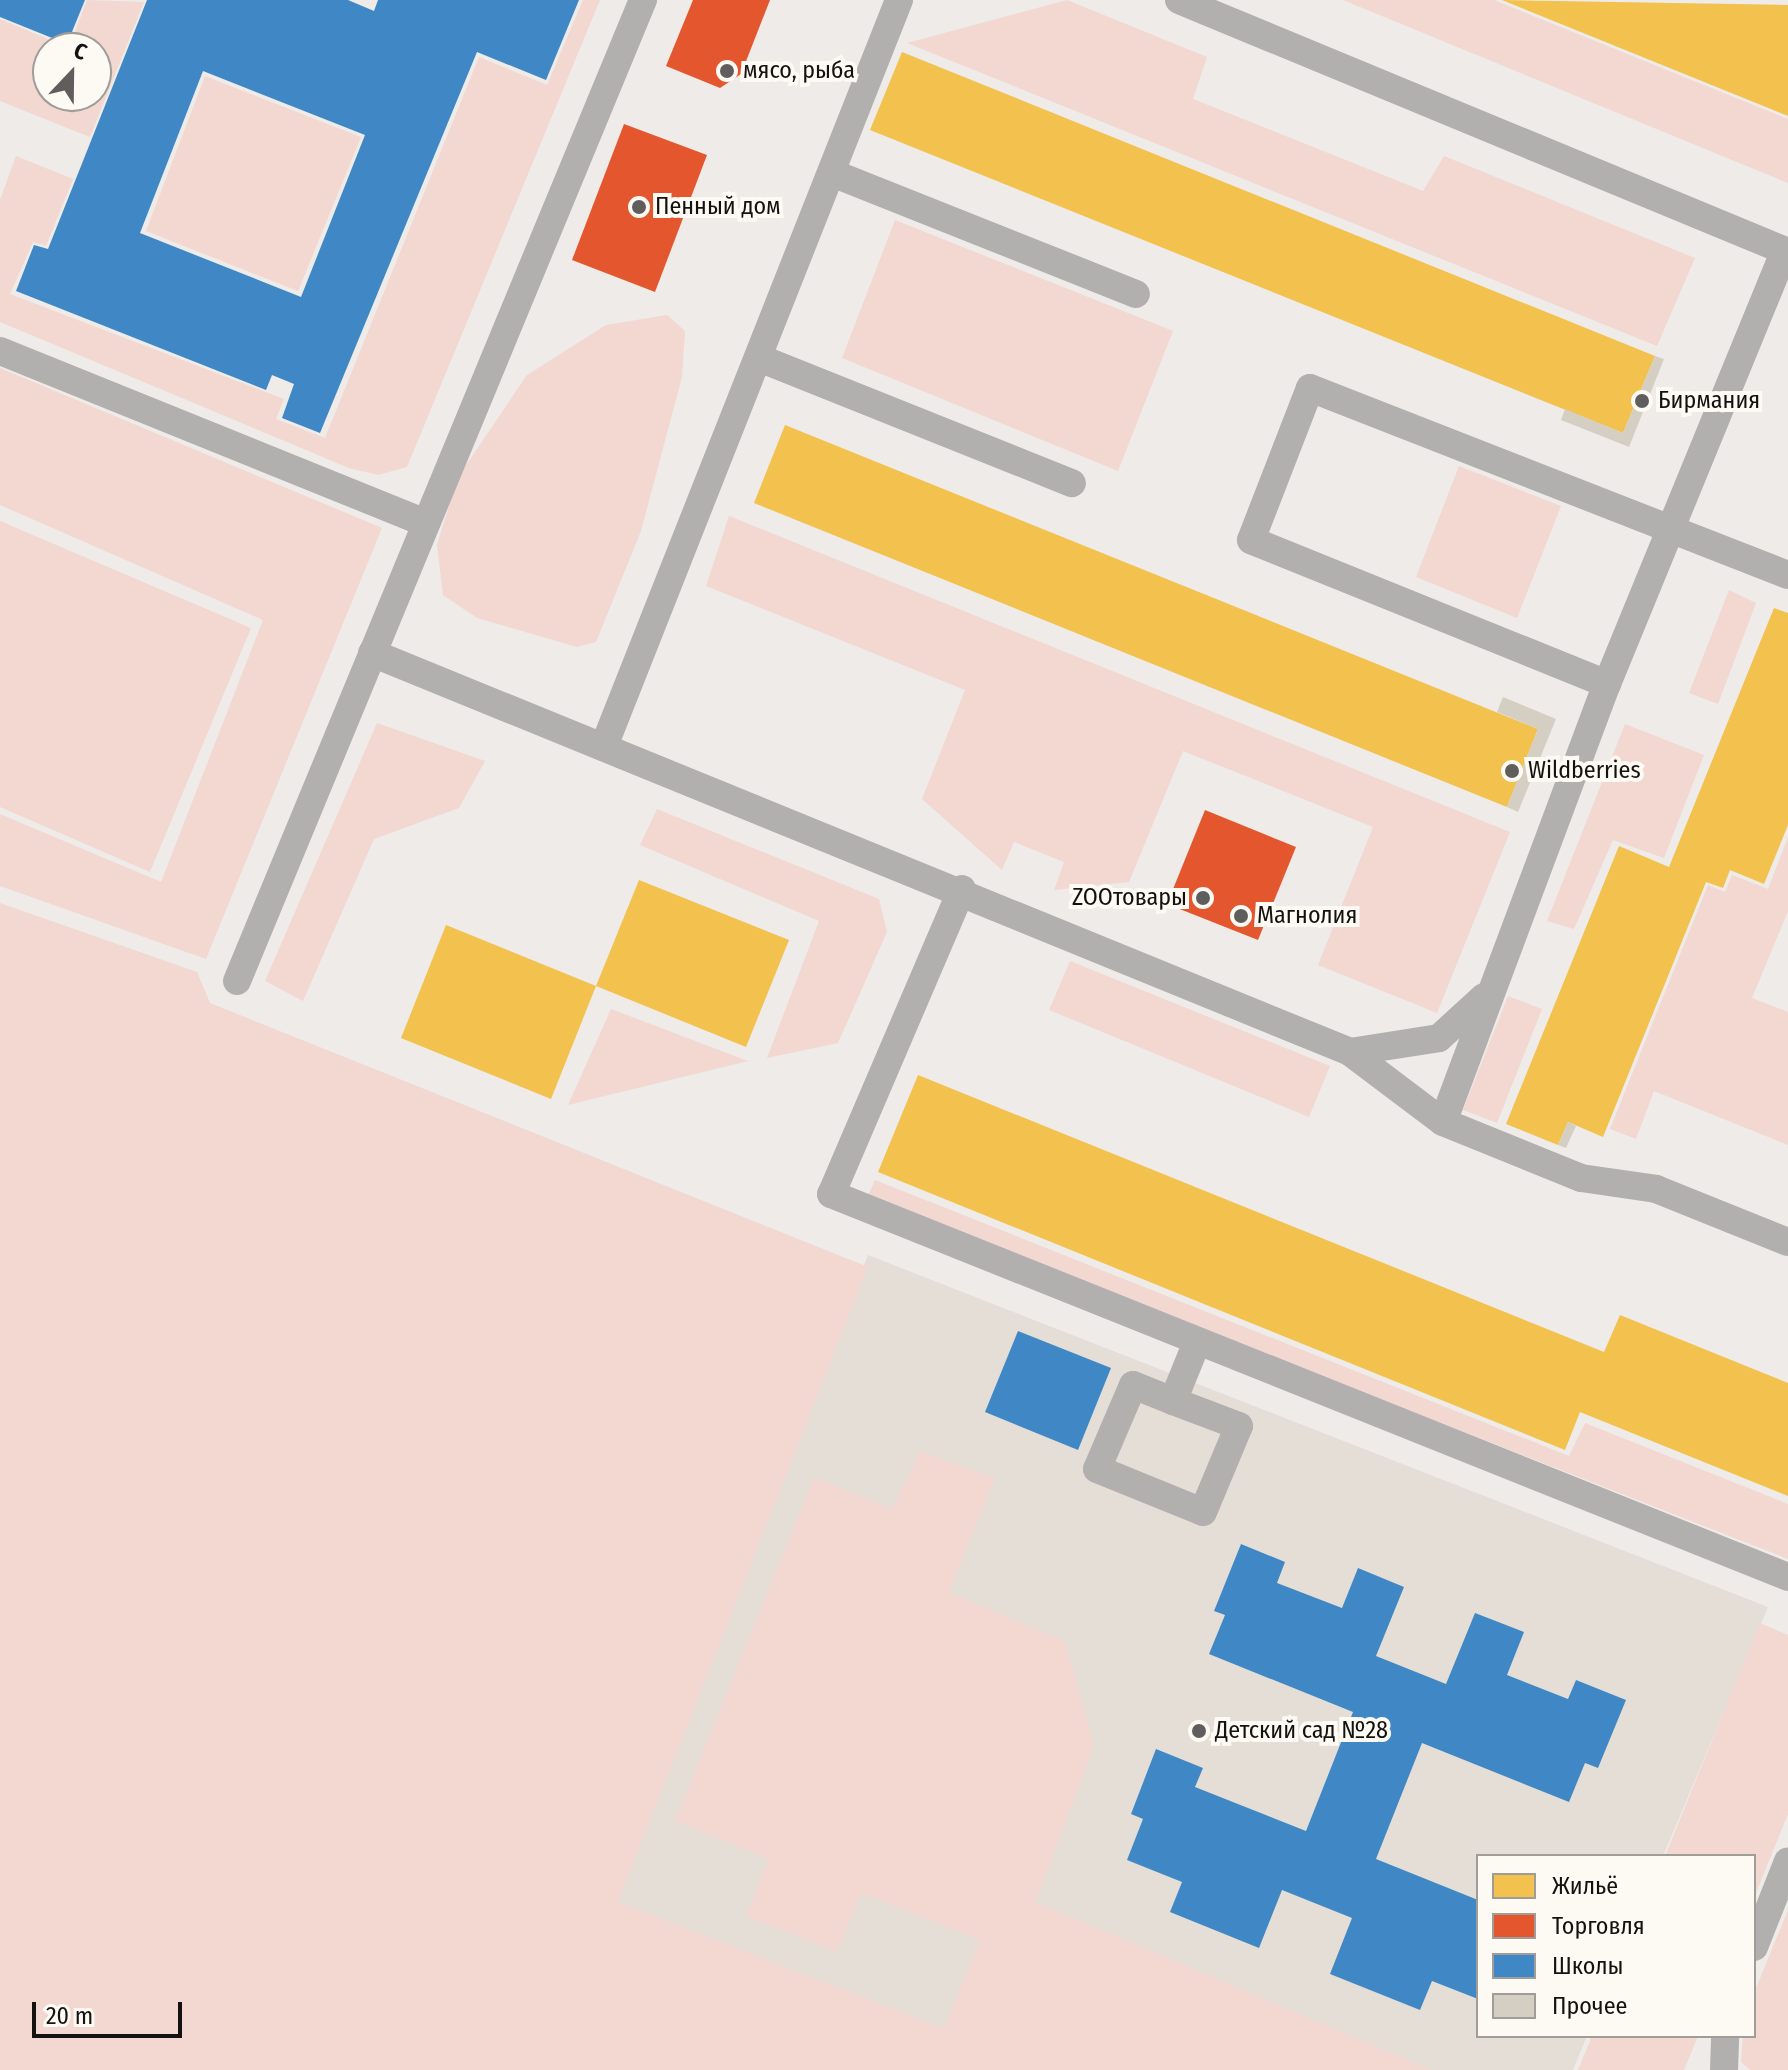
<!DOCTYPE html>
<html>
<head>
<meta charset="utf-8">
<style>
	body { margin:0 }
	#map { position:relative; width:1788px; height:2070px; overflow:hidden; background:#eeebe8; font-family:"Fira Sans Condensed",sans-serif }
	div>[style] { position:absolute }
	.built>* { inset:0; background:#e4ded7 }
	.green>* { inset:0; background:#f2d8d0 }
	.homes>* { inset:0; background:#f2c14e }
	.shops>* { inset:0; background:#e4572e }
	.schools>* { inset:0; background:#3f88c5 }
	.building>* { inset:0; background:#d5cfc3 }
	.lane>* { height:28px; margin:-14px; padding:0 14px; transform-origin:14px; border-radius:14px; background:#b2b0af }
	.dots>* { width:22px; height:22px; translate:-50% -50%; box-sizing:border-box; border:4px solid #fdf9f3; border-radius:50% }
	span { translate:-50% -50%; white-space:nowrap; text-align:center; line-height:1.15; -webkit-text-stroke:8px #fdf9f3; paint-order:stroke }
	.poi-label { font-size:24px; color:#141211 }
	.left { translate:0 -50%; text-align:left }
	.right { translate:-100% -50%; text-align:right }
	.legend { position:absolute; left:1476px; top:1854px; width:280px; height:184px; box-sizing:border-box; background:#fdf9f3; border:2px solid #a09d99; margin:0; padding:10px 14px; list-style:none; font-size:24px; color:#141211 }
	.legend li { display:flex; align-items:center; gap:16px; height:40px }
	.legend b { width:40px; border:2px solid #a09d99 }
	.north { position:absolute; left:32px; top:32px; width:80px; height:80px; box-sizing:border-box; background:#fdf9f3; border:2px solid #a09d99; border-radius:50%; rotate:22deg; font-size:22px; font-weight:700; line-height:32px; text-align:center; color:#141211 }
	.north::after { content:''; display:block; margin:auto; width:28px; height:36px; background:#605e5c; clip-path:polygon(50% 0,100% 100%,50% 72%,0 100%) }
	.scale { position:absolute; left:32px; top:2002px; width:150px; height:36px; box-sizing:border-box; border:4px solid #141211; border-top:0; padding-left:10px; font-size:24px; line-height:28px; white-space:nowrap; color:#141211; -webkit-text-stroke:6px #fdf9f3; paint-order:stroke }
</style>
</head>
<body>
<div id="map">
	<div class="built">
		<div style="clip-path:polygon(868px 1255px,1768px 1607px,1663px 1856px,1478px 1856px,1478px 2036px,1587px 2036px,1573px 2070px,802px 2070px,585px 1987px)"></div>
	</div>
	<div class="green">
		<div style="clip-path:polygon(evenodd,87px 0,144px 2px,90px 137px,0 101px,0 19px,69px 48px,87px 0,48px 48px,96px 48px,96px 96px,48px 96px,48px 48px)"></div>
		<div style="clip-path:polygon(583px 0,600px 0,407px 467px,378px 475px,349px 468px,0 322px,0 200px,16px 156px,73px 179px,46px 246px,33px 242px,10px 294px,284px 399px,276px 419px,325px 438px,479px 57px,547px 85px)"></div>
		<div style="clip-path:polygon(1067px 0,1207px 57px,1193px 99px,1423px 191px,1444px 156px,1695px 258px,1657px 346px,907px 43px)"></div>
		<div style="clip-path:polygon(1343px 0,1494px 0,1788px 119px,1788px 183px)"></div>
		<div style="clip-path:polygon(205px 76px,361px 137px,298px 291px,146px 231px)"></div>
		<div style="clip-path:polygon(895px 220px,1173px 331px,1118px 471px,842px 358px)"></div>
		<div style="clip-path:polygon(667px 315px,685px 331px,682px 377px,641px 531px,596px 642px,577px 647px,477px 618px,443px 595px,437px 545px,458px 477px,527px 375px,606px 325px)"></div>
		<div style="clip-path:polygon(0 368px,382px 528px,206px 959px,0 886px,0 814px,161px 882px,263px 620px,0 505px)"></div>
		<div style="clip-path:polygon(1459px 466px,1561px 506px,1517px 618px,1416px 577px)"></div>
		<div style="clip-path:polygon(729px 516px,1510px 832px,1437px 1013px,1318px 965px,1373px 827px,1183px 751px,1129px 882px,1054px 890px,1064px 862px,1014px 842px,1002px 870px,922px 799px,965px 690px,706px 586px)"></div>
		<div style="clip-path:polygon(0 521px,251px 628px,150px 872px,0 807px)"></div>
		<div style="clip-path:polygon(1729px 590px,1756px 603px,1718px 704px,1689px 693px)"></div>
		<div style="clip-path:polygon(377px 723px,485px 761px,459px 808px,374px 839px,303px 1001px,265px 981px)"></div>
		<div style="clip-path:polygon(1625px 724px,1704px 755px,1664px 858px,1613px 840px,1574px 929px,1547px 921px)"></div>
		<div style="clip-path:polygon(657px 809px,879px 899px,887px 932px,838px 1043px,767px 1058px,819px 921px,640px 845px)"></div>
		<div style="clip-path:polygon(1788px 837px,1788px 911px,1752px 998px,1788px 1012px,1788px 1145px,1654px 1091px,1636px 1139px,1610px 1129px,1708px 885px,1725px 892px,1732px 875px,1768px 889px)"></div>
		<div style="clip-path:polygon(0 903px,197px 972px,210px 1003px,868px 1267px,618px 1902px,944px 2028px,980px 1940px,861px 1893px,837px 1952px,746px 1916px,769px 1859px,675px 1821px,814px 1477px,892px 1509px,920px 1451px,995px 1478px,949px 1592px,1065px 1641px,1094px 1745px,1036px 1902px,1432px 2070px,0 2070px)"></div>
		<div style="clip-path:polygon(1070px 961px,1330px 1066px,1309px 1117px,1049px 1010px)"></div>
		<div style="clip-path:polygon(1508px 996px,1542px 1009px,1497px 1123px,1463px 1110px)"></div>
		<div style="clip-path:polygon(611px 1009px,748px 1061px,568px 1105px)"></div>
		<div style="clip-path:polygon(875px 1180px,1569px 1456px,1585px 1423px,1788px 1504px,1788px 1559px,867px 1198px)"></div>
		<div style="clip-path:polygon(1760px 1623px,1788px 1635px,1788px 1814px,1754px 1898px,1754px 1856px,1665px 1856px)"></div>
		<div style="clip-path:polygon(1788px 1910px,1788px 2070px,1750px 2070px,1741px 2062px,1743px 2036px,1754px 2036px,1754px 1993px)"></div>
		<div style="clip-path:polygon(1592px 2036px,1698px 2036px,1684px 2070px,1578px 2070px)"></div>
	</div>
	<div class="homes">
		<div style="clip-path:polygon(1502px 0,1788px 5px,1788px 116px)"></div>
		<div style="clip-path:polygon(902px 52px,1655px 356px,1623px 433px,870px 130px)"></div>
		<div style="clip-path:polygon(785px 425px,1538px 729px,1507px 807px,754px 503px)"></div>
		<div style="clip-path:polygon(1774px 608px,1788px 613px,1788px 825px,1764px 884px,1730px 870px,1723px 888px,1706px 882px,1603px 1137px,1568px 1122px,1558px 1145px,1506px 1124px,1619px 846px,1669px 867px)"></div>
		<div style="clip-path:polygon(639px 880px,789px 940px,746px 1047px,596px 986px)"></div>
		<div style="clip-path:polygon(446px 925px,596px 986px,551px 1099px,401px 1038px)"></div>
		<div style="clip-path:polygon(918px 1075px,1604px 1352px,1620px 1315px,1788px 1383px,1788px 1496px,1580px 1412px,1565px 1450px,878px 1172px)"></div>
	</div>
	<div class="shops">
		<div style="clip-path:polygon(693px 0,770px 0,741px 74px,720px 88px,666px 66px)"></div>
		<div style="clip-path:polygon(624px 124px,707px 155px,655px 292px,572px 260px)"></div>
		<div style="clip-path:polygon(1205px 810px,1296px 847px,1258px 940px,1167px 904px)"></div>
	</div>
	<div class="schools">
		<div style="clip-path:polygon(0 0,85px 0,67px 44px,0 17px)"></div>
		<div style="clip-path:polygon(evenodd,147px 0,348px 0,374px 11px,378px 0,579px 0,546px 80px,477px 52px,320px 433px,282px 418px,294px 384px,272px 375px,266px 390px,16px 291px,34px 245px,48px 249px,147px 0,203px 71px,365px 135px,301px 297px,140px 233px,203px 71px)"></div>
		<div style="clip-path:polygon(1018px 1331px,1111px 1368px,1078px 1450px,985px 1412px)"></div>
		<div style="clip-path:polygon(1241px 1544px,1285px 1562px,1277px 1583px,1342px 1608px,1358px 1568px,1404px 1587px,1376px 1656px,1446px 1684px,1475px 1613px,1524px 1632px,1507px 1675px,1568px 1699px,1576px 1680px,1626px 1700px,1598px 1768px,1585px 1763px,1569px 1802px,1422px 1743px,1376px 1859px,1478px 1900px,1478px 1999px,1432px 1981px,1420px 2010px,1330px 1974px,1352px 1918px,1282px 1890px,1259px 1948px,1170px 1912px,1182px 1882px,1127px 1860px,1143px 1819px,1131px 1814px,1156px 1749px,1203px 1768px,1195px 1787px,1306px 1831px,1353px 1712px,1209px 1654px,1225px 1615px,1214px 1611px)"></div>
	</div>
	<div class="building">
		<div style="clip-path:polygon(1655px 356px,1664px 359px,1629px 447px,1561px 420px,1565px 409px,1623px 433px)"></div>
		<div style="clip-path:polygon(1503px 697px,1556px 719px,1518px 812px,1507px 807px,1538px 729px,1497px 712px)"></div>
		<div style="clip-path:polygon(1568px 1122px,1576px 1126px,1566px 1148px,1558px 1145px)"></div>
	</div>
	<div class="lane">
		<div style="left:1179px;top:0;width:659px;rotate:22.48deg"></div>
		<div style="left:832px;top:173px;width:327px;rotate:21.7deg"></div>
		<div style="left:0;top:351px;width:457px;rotate:22deg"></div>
		<div style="left:759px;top:358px;width:337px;rotate:21.8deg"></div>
		<div style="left:372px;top:653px;width:1056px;rotate:22.19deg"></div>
		<div style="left:1350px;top:1052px;width:116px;rotate:37deg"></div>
		<div style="left:1443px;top:1122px;width:149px;rotate:22.1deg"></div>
		<div style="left:1581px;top:1178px;width:76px;rotate:8.3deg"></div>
		<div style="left:1656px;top:1189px;width:142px;rotate:21.9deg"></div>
		<div style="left:1607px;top:684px;width:384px;rotate:-158deg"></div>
		<div style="left:1251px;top:540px;width:163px;rotate:-68.8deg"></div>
		<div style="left:1310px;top:388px;width:513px;rotate:21.37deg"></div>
		<div style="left:604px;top:746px;width:802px;rotate:-68.42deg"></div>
		<div style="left:962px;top:889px;width:332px;rotate:113.2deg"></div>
		<div style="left:831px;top:1194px;width:1031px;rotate:21.81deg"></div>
		<div style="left:237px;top:981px;width:1062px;rotate:-67.52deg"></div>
		<div style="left:1350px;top:1052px;width:90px;rotate:-8.9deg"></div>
		<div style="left:1439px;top:1038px;width:61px;rotate:-42.3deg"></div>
		<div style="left:1443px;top:1122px;width:468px;rotate:-69.5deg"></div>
		<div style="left:1607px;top:684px;width:468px;rotate:-67.7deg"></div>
		<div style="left:1173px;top:1401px;width:43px;rotate:-158.2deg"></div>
		<div style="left:1133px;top:1385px;width:91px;rotate:113.2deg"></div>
		<div style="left:1097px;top:1469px;width:114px;rotate:22.1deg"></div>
		<div style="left:1203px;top:1512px;width:93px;rotate:-67.3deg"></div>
		<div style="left:1239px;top:1426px;width:71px;rotate:-159.3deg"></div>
		<div style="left:1173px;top:1401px;width:64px;rotate:-67.9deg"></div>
		<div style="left:1754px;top:1947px;width:92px;rotate:-68.4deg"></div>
		<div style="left:1724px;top:2070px;width:34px;rotate:-88deg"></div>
	</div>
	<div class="dots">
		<div style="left:727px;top:71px;background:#605e5c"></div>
		<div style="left:639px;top:207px;background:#605e5c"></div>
		<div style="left:1642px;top:401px;background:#605e5c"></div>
		<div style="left:1512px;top:771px;background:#605e5c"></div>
		<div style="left:1203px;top:898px;background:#605e5c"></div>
		<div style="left:1241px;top:916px;background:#605e5c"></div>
		<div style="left:1199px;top:1731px;background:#605e5c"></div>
	</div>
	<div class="poi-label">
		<span class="left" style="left:743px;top:71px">мясо, рыба</span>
		<span class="left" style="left:655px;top:207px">Пенный дом</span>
		<span class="left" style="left:1658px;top:401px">Бирмания</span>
		<span class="left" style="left:1528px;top:771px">Wildberries</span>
		<span class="right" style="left:1187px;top:898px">ZOOтовары</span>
		<span class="left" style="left:1257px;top:916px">Магнолия</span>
		<span class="left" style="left:1215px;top:1731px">Детский сад №28</span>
	</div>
	<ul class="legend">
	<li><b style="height:22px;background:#f2c14e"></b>Жильё</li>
	<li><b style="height:22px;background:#e4572e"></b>Торговля</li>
	<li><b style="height:22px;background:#3f88c5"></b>Школы</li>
	<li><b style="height:22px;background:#d5cfc3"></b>Прочее</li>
	</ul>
	<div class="north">С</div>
	<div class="scale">20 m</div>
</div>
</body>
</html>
